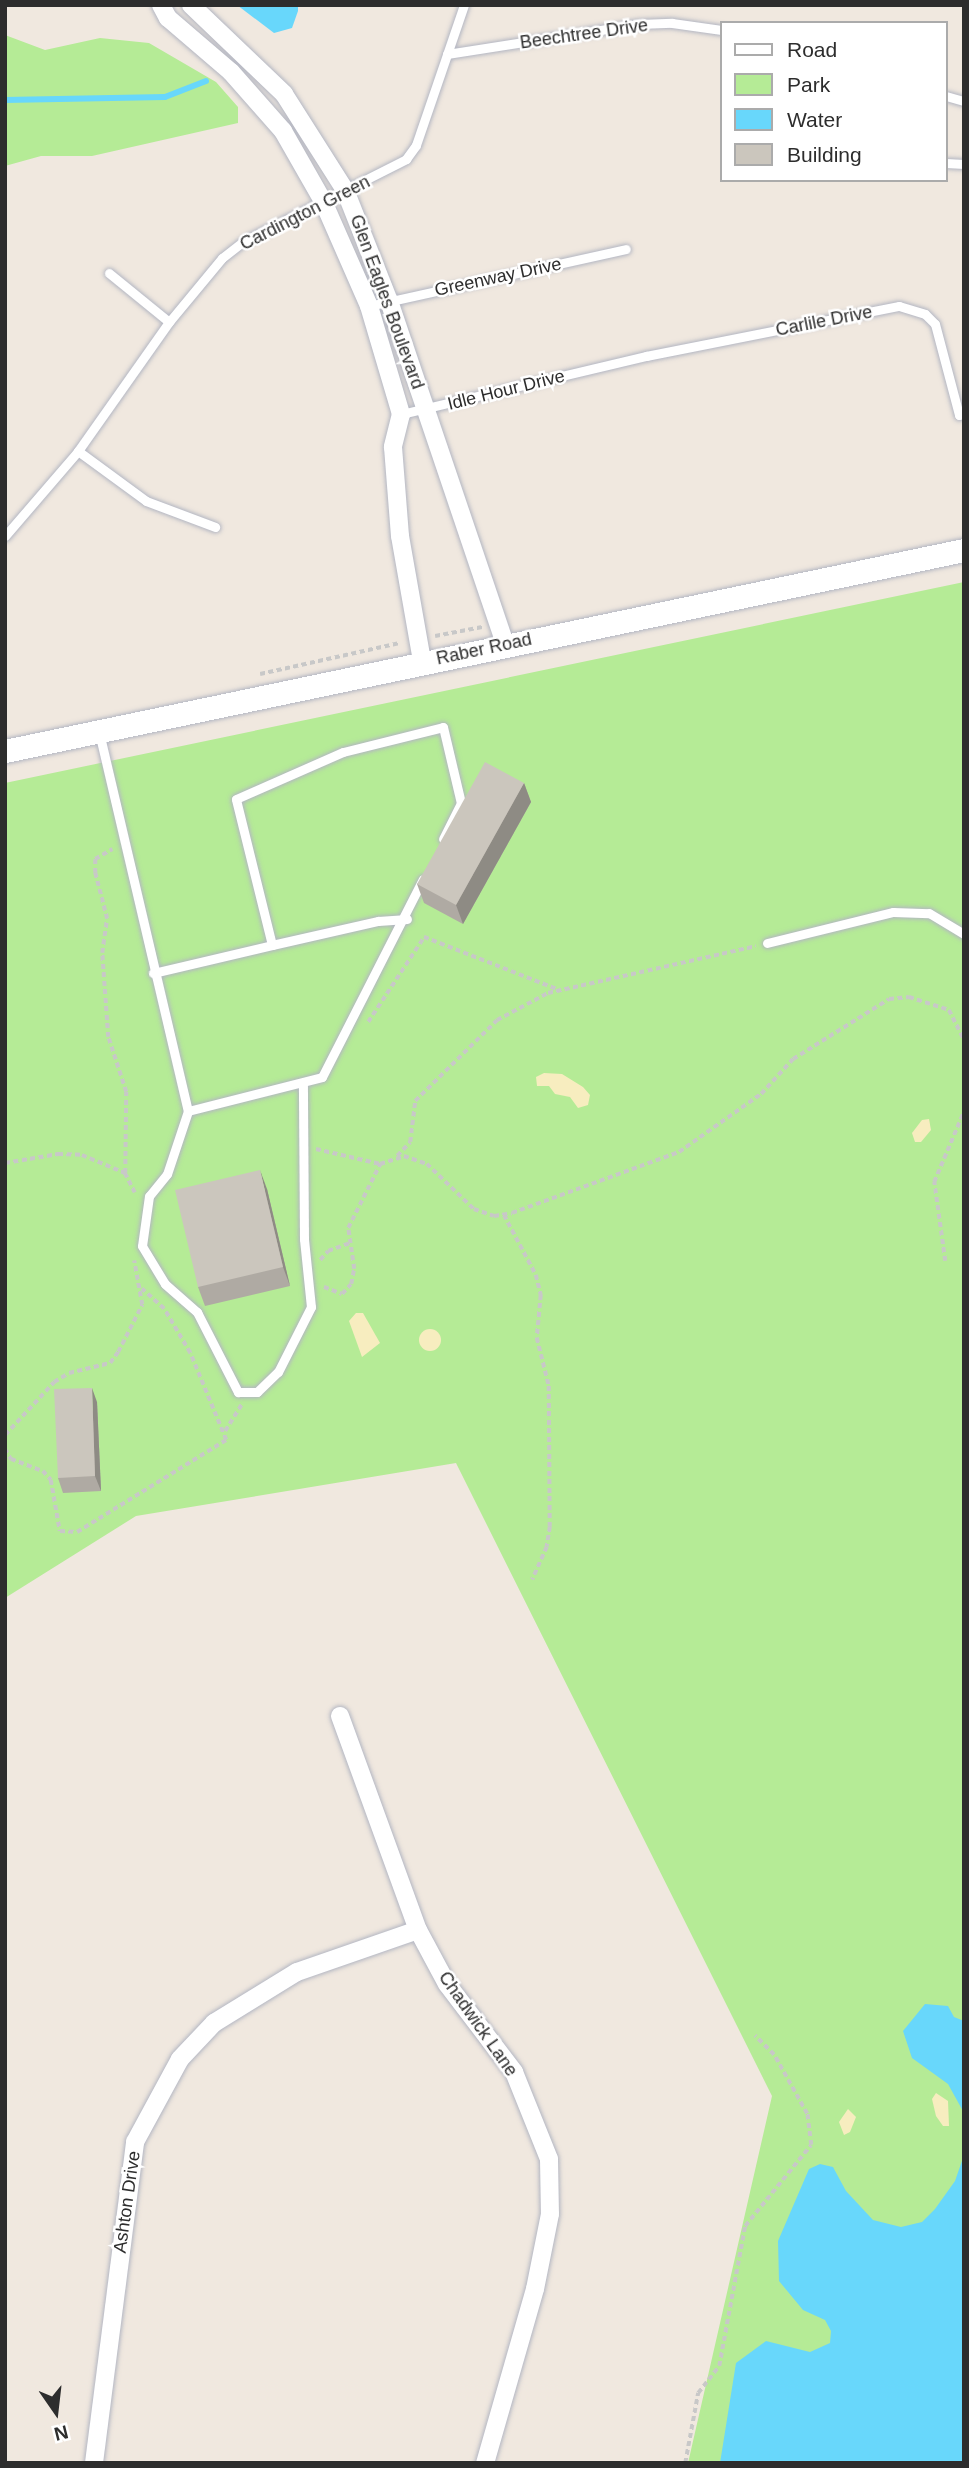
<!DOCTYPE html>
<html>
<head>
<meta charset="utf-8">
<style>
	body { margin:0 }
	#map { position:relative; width:969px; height:2468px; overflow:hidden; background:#f0e8df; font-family:Helvetica,sans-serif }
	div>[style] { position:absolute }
	.green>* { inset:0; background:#b5eb96 }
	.sand>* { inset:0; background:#f7edbf }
	.round { border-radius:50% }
	.water>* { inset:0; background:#68d7fb }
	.stream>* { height:6px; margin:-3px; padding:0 3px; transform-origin:3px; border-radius:3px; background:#68d7fb }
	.path>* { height:3.5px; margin-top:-1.75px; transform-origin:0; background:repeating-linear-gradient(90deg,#c8c8c8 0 5px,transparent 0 8.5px) }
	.roads { filter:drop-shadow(0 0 2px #b3b6c2) drop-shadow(0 0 2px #b3b6c2) }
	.service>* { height:9px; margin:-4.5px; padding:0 4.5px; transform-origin:4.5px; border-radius:4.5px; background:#fff }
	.minor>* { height:18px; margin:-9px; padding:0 9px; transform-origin:9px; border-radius:9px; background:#fff }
	.tertiary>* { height:23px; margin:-11.5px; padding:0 11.5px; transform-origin:11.5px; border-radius:11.5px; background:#fff }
	.wall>* { inset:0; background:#afaaa3 }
	.shaded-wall>* { inset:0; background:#8e8b84 }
	.building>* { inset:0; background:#cbc6bd }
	span { translate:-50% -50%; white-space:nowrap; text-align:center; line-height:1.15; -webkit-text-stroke:5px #fff; paint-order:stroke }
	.street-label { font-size:18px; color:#2d2d2d }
	.frame { position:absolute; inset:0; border:7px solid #2d2d2d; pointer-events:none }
	.legend { position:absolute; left:720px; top:21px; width:228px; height:161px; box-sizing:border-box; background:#fff; border:2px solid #ababab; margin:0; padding:9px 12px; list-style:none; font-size:21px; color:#2d2d2d }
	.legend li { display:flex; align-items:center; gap:14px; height:35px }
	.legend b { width:35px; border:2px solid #ababab }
	.north { position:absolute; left:21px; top:2377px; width:70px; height:70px; -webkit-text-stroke:5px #fff; paint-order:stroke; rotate:166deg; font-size:19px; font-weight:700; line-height:28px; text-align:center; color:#2d2d2d }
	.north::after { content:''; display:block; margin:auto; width:24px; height:32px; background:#2d2d2d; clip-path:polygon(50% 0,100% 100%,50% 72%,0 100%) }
</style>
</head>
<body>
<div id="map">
	<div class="green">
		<div style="clip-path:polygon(5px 35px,45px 50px,100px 38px,149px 43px,216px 82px,238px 107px,238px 123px,92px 156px,41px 156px,5px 166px)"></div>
		<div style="clip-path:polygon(964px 582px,964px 2463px,688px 2463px,772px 2096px,456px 1463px,136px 1516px,5px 1598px,5px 783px)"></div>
	</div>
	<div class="sand">
		<div style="clip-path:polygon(544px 1073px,562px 1074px,583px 1087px,590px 1095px,588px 1105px,578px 1108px,570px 1097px,555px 1094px,549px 1086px,537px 1086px,536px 1077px)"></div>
		<div style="clip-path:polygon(929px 1119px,931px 1130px,921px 1142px,915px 1142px,912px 1133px,922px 1120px)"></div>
		<div style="clip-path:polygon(356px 1313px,363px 1313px,380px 1343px,362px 1357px,349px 1321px)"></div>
		<div class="round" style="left:419px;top:1329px;width:22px;height:22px"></div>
		<div style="clip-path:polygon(936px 2093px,948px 2101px,949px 2126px,943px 2126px,936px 2116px,932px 2099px)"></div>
		<div style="clip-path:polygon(848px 2109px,856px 2117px,850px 2132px,844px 2135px,839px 2122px)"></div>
	</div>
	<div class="water">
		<div style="clip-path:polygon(237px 5px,298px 5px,298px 11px,292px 28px,274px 33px)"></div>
		<div style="clip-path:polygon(925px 2004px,948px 2006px,954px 2017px,964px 2021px,964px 2113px,948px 2084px,912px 2058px,903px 2031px)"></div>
		<div style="clip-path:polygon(964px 2155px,964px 2463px,720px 2463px,736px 2363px,766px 2341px,810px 2352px,830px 2343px,831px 2331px,825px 2320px,803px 2310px,779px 2281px,778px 2241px,809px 2169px,820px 2164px,833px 2167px,846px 2191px,873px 2220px,901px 2227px,922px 2222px,935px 2209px,955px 2181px)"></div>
	</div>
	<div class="stream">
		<div style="left:5px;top:100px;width:160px;rotate:-1.1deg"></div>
		<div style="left:165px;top:97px;width:44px;rotate:-21.3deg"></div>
	</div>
	<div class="path">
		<div style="left:435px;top:636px;width:48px;rotate:-10.8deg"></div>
		<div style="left:260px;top:674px;width:143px;rotate:-12.5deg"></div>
		<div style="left:368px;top:1022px;width:102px;rotate:-56.6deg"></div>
		<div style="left:424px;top:937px;width:145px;rotate:21.4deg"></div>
		<div style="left:316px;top:1149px;width:66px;rotate:13.2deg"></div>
		<div style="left:397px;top:1156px;width:19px;rotate:-47deg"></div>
		<div style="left:410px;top:1142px;width:41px;rotate:-83deg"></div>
		<div style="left:415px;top:1101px;width:115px;rotate:-44.6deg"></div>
		<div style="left:497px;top:1020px;width:58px;rotate:-27.9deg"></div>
		<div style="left:548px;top:993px;width:213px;rotate:-12.7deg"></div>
		<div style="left:5px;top:1163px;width:54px;rotate:-9.6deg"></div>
		<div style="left:58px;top:1154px;width:24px;rotate:2deg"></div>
		<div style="left:82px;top:1155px;width:47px;rotate:22.7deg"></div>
		<div style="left:125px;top:1173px;width:81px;rotate:-89.3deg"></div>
		<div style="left:126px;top:1092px;width:58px;rotate:-108.1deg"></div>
		<div style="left:108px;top:1037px;width:84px;rotate:-94.1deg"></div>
		<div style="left:102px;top:953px;width:34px;rotate:-82deg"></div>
		<div style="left:107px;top:919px;width:48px;rotate:-104.6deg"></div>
		<div style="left:95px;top:873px;width:14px;rotate:-90deg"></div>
		<div style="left:95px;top:859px;width:20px;rotate:-30deg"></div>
		<div style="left:125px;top:1173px;width:22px;rotate:63deg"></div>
		<div style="left:504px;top:1215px;width:68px;rotate:61.9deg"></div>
		<div style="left:536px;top:1275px;width:21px;rotate:76deg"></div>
		<div style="left:541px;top:1295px;width:43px;rotate:95.3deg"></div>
		<div style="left:537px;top:1338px;width:49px;rotate:76deg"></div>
		<div style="left:549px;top:1386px;width:141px;rotate:89.6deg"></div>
		<div style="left:550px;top:1527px;width:20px;rotate:99deg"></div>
		<div style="left:547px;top:1547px;width:36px;rotate:114deg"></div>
		<div style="left:320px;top:1260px;width:12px;rotate:-48deg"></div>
		<div style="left:328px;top:1251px;width:23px;rotate:-20deg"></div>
		<div style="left:945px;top:1261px;width:80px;rotate:-97.9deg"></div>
		<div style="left:934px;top:1182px;width:77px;rotate:-67.1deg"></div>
		<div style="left:324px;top:1287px;width:19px;rotate:21deg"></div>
		<div style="left:342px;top:1294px;width:13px;rotate:-48deg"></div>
		<div style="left:351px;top:1284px;width:15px;rotate:-79deg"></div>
		<div style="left:354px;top:1269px;width:41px;rotate:-98.3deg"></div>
		<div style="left:348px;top:1228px;width:72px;rotate:-63.4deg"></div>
		<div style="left:380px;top:1164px;width:25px;rotate:-18deg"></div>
		<div style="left:404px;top:1156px;width:24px;rotate:19deg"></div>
		<div style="left:427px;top:1164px;width:65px;rotate:43.8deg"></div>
		<div style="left:474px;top:1209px;width:21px;rotate:19deg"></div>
		<div style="left:494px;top:1216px;width:18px;rotate:-9deg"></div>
		<div style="left:512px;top:1213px;width:178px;rotate:-20.1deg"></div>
		<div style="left:679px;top:1152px;width:100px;rotate:-35.3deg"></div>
		<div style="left:761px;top:1094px;width:47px;rotate:-47.6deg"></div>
		<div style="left:793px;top:1059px;width:113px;rotate:-32deg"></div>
		<div style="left:889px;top:999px;width:20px;rotate:-6deg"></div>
		<div style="left:909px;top:997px;width:42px;rotate:18deg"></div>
		<div style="left:949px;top:1010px;width:33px;rotate:63deg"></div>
		<div style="left:225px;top:1431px;width:31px;rotate:-58deg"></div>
		<div style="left:5px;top:1435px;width:72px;rotate:-47.2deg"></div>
		<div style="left:54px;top:1382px;width:17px;rotate:-31deg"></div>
		<div style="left:69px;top:1373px;width:42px;rotate:-13.7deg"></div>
		<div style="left:110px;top:1363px;width:14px;rotate:-54deg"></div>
		<div style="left:118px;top:1352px;width:53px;rotate:-62.9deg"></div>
		<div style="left:142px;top:1305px;width:45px;rotate:-100.3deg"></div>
		<div style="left:5px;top:1449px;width:12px;rotate:59deg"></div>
		<div style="left:11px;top:1459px;width:34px;rotate:21deg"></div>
		<div style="left:43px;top:1471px;width:12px;rotate:48deg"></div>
		<div style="left:51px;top:1480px;width:52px;rotate:80deg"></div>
		<div style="left:60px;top:1531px;width:17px;rotate:3deg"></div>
		<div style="left:77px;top:1532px;width:175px;rotate:-31.7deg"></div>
		<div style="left:226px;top:1440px;width:94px;rotate:-112.5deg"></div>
		<div style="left:190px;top:1353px;width:51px;rotate:-120.6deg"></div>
		<div style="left:164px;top:1309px;width:30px;rotate:-138deg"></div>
		<div style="left:685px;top:2463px;width:71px;rotate:-79.5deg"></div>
		<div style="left:698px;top:2393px;width:34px;rotate:-52deg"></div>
		<div style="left:719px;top:2366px;width:142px;rotate:-79.5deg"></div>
		<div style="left:745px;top:2226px;width:104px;rotate:-50.8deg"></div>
		<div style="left:811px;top:2145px;width:31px;rotate:-97deg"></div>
		<div style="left:807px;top:2114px;width:68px;rotate:-119.2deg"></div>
		<div style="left:774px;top:2055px;width:27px;rotate:-135deg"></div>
	</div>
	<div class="roads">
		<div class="service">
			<div style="left:447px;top:54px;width:194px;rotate:-8.9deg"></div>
			<div style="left:639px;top:24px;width:33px;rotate:-2deg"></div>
			<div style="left:672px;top:23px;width:50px;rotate:8deg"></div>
			<div style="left:946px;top:96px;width:19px;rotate:16deg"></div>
			<div style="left:946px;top:163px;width:18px;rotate:3deg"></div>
			<div style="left:109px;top:273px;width:77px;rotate:39.2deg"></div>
			<div style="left:369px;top:306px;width:263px;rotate:-12.5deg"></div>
			<div style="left:401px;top:414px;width:252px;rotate:-13.3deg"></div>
			<div style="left:646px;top:356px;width:258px;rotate:-11.2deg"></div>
			<div style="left:899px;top:306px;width:27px;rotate:17deg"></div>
			<div style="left:925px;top:314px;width:14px;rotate:45deg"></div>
			<div style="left:935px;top:324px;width:94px;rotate:75.2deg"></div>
			<div style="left:959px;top:415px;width:5px;rotate:-22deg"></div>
			<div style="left:78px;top:451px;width:84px;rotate:36.3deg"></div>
			<div style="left:146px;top:501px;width:74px;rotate:20.6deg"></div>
			<div style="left:5px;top:536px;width:112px;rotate:-49.3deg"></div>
			<div style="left:78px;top:451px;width:158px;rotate:-54.8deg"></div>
			<div style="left:169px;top:322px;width:83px;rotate:-50.4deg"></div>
			<div style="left:222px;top:258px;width:28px;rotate:-38deg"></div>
			<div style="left:244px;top:241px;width:182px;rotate:-26.8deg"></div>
			<div style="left:406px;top:159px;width:17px;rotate:-54deg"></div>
			<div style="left:416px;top:145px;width:148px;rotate:-71.1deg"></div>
			<div style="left:99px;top:732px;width:389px;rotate:76.8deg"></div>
			<div style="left:188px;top:1111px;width:138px;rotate:-14.2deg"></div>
			<div style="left:322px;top:1077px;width:222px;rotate:-63deg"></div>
			<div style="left:767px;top:943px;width:130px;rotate:-13.8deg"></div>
			<div style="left:893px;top:912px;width:36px;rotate:2deg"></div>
			<div style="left:929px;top:913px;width:41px;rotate:31deg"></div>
			<div style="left:272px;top:945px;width:109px;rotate:-12.8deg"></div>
			<div style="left:378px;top:921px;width:29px;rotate:-4deg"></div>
			<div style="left:153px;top:973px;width:122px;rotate:-13.2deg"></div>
			<div style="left:272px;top:945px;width:150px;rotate:-103.9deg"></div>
			<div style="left:236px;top:799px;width:117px;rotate:-23.7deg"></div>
			<div style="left:343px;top:752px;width:103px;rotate:-14deg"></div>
			<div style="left:443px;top:727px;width:78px;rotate:76.7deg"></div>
			<div style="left:461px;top:803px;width:40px;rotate:116.6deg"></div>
			<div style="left:188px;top:1111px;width:66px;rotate:108.4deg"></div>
			<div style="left:167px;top:1174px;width:28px;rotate:129deg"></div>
			<div style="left:149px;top:1196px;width:50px;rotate:98deg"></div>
			<div style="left:142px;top:1246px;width:44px;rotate:58.8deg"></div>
			<div style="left:165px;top:1284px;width:43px;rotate:41.2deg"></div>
			<div style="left:197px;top:1312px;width:90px;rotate:62.9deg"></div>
			<div style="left:238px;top:1392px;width:19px"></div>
			<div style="left:257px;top:1392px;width:29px;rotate:-44deg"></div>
			<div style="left:278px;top:1372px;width:73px;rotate:-63.1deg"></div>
			<div style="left:311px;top:1307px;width:68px;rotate:-95.9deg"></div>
			<div style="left:304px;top:1239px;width:155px;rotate:-90.4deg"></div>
		</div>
		<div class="minor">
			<div style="left:161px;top:5px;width:15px;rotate:62deg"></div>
			<div style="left:168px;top:18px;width:83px;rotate:40.6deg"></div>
			<div style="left:231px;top:72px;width:79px;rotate:48.6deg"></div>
			<div style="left:283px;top:131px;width:81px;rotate:60.3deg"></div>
			<div style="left:323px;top:201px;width:115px;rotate:66.3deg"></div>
			<div style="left:369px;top:306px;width:113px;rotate:73.5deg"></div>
			<div style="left:401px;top:414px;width:34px;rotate:104deg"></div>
			<div style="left:393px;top:447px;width:89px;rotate:85.5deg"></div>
			<div style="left:400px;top:536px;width:127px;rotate:80deg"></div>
			<div style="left:191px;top:5px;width:129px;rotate:43.7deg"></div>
			<div style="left:284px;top:94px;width:114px;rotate:57.6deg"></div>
			<div style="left:345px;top:190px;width:119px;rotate:68.4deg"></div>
			<div style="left:389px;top:301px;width:362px;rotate:71.3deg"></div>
			<div style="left:340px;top:1716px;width:228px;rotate:70deg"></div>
			<div style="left:418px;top:1930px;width:61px;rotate:61.8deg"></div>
			<div style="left:447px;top:1984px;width:111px;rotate:52.7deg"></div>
			<div style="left:514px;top:2072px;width:94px;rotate:68.1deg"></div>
			<div style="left:549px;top:2159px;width:55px;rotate:89deg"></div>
			<div style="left:550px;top:2214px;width:76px;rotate:101.3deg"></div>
			<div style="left:535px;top:2289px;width:181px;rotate:106deg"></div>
			<div style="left:94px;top:2463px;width:324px;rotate:-82.7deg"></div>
			<div style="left:135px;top:2142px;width:94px;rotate:-61.5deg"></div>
			<div style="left:180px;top:2059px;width:50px;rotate:-46.6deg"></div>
			<div style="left:214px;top:2023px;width:97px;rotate:-31.6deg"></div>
			<div style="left:297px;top:1972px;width:128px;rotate:-19.1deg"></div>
		</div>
		<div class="tertiary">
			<div style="left:5px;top:751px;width:980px;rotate:-11.84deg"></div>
		</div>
	</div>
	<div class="wall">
		<div style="clip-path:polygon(524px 783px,531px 802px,463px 924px,424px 903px,417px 884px)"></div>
		<div style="clip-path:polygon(267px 1189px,290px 1286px,205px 1306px,198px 1287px)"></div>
		<div style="clip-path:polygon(97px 1402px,101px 1491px,63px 1493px,58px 1478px)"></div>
	</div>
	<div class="shaded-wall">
		<div style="clip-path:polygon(524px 783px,531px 802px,463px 924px,456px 905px)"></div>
		<div style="clip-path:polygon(260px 1170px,267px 1189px,290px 1286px,283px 1267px)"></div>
		<div style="clip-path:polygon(92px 1388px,97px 1402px,101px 1491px,95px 1476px)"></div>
	</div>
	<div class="building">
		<div style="clip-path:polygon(485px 762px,524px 783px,456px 905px,417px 884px)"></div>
		<div style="clip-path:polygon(260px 1170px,283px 1267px,198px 1287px,175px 1190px)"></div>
		<div style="clip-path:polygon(92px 1388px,95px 1476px,58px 1478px,54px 1389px)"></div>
	</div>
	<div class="street-label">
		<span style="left:584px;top:34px;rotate:-8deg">Beechtree Drive</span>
		<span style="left:305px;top:213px;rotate:-27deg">Cardington Green</span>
		<span style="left:498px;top:277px;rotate:-12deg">Greenway Drive</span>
		<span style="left:387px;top:302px;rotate:70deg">Glen Eagles Boulevard</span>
		<span style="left:824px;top:321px;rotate:-11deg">Carlile Drive</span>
		<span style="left:506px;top:390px;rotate:-14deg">Idle Hour Drive</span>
		<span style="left:484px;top:649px;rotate:-12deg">Raber Road</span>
		<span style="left:478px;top:2024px;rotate:55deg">Chadwick Lane</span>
		<span style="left:127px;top:2202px;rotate:-82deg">Ashton Drive</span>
	</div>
	<div class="frame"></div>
	<ul class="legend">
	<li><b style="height:9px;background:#fff"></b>Road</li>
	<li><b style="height:19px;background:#b5eb96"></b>Park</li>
	<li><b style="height:19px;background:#68d7fb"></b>Water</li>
	<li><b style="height:19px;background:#cbc6bd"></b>Building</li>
	</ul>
	<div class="north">N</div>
</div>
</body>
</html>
